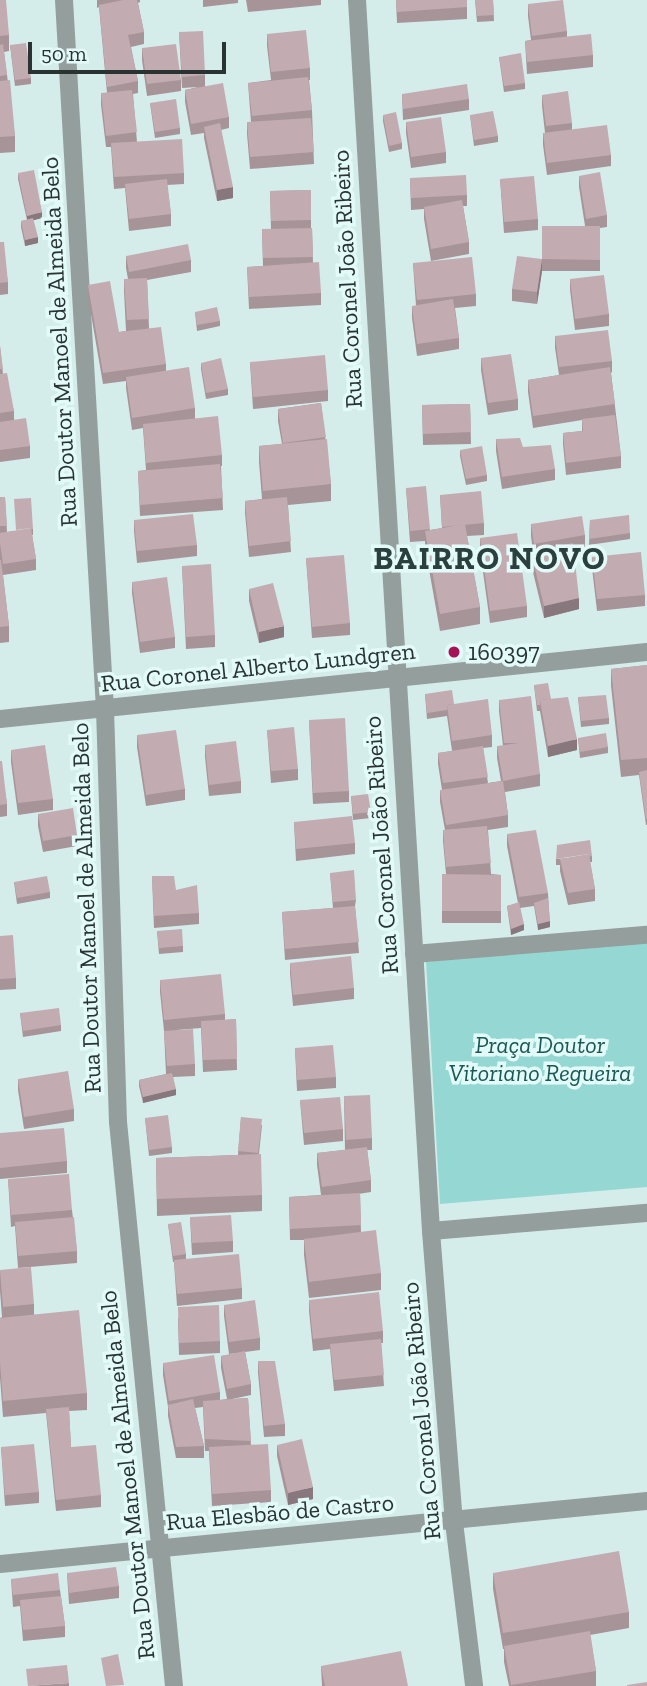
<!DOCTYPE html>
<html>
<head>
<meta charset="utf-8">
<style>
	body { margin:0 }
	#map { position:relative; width:647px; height:1686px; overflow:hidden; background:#d5edea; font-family:"Zilla Slab",serif }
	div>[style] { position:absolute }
	.green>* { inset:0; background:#95d8d3 }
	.minor>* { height:18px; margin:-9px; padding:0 9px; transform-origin:9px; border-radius:9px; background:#949e9d }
	.wall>* { inset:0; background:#a79499 }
	.shaded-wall>* { inset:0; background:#88787d }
	.building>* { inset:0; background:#c2acb2 }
	.dots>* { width:19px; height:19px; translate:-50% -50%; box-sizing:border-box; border:4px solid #e2faf8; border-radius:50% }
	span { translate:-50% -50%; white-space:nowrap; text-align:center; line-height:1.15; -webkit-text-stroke:7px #e2faf8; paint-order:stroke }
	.street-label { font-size:24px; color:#293332 }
	.poi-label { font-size:24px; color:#293332 }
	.left { translate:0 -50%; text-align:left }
	.park-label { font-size:24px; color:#1a5855; font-style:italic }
	.district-label { font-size:32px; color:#2b3f3e; font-weight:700; letter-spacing:2px }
	.scale { position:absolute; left:28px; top:42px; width:198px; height:32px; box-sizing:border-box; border:4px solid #293332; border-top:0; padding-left:9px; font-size:21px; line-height:24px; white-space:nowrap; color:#293332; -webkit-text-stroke:5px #e2faf8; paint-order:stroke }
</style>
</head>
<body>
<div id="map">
	<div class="green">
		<div style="clip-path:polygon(647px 940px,647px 1187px,440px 1204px,426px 962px)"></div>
	</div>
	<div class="minor">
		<div style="left:64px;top:0;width:710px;rotate:86.69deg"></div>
		<div style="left:105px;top:709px;width:413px;rotate:88.2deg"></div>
		<div style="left:118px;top:1122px;width:567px;rotate:84.33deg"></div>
		<div style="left:357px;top:0;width:1233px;rotate:86.56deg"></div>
		<div style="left:431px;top:1231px;width:292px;rotate:85.5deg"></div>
		<div style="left:454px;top:1522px;width:165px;rotate:83deg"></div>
		<div style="left:0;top:719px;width:650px;rotate:-5.91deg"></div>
		<div style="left:414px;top:954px;width:234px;rotate:-4.7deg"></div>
		<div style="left:431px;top:1231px;width:217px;rotate:-4.8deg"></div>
		<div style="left:0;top:1564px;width:650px;rotate:-5.56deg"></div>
	</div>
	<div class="wall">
		<div style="clip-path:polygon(0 0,9px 35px,9px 51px,4px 52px,15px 136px,15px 152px,0 153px)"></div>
		<div style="clip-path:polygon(97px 0,140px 0,140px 2px,138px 3px,144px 32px,144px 44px,131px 47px,138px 81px,138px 93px,133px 94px,137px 142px,184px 173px,184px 184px,167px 185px,171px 214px,171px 226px,129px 231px,125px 188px,114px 189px,111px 147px,106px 147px,101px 105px,101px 93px,107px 93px,99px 7px,97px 8px)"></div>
		<div style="clip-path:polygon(203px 0,238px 0,238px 3px,203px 7px)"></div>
		<div style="clip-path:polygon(246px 0,321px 0,321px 5px,248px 12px)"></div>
		<div style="clip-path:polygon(396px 0,467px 0,467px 19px,397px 23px)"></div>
		<div style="clip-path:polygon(475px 0,493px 0,494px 21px,477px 22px)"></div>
		<div style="clip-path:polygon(528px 4px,567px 31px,567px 37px,593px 55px,593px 67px,527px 74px,525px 41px,531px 40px,528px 16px)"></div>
		<div style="clip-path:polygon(179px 32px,205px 75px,205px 86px,229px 117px,229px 128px,221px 130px,233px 198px,217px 201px,204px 138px,204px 133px,191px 135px,185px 102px,185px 90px,198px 87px,182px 88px)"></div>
		<div style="clip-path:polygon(267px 34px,310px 68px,310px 80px,309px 80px,312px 110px,314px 164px,250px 169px,247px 134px,247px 122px,251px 122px,248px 83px,271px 80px,267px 46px)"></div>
		<div style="clip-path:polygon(10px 45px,31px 78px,31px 84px,15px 86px)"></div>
		<div style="clip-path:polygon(142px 48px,181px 80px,181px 91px,147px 96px,142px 60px)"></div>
		<div style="clip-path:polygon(499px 57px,525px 83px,525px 89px,504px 92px)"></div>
		<div style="clip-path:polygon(402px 94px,469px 99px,469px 110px,403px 120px)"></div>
		<div style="clip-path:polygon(542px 95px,572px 123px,572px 130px,611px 155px,611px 166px,547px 175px,543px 145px,543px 133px,545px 133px,542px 106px)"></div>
		<div style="clip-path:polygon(150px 103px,180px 128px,180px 134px,155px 138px)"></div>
		<div style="clip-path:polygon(383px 115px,402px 143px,402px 149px,389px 152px,383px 121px)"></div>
		<div style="clip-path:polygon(470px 115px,498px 136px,498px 142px,474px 146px)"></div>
		<div style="clip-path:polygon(406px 122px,446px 152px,446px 163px,411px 168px,406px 133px)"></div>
		<div style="clip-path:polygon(18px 173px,42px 218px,33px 220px,38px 243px,25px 246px,21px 227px,21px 221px,27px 220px,18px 179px)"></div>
		<div style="clip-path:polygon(579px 176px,607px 215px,607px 227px,600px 228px,600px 271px,542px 271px,537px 304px,512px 301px,512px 289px,542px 259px,585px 226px,579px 187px)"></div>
		<div style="clip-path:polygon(410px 178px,467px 195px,467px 206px,463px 206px,469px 242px,469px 254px,431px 261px,424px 219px,424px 209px,411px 210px)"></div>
		<div style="clip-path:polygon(500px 179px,538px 219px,538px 230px,504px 233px)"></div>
		<div style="clip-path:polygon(311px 190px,311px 228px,312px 228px,313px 263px,321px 293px,321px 305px,249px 309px,247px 267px,263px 266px,262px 229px,271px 229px,270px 191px)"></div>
		<div style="clip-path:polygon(0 242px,8px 282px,8px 294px,0 295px)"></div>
		<div style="clip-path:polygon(126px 256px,191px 260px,191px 272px,147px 280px,149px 328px,166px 364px,166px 371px,195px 408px,195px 418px,222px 455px,222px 466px,221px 466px,223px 510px,140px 516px,138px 471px,146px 470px,143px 428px,132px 430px,126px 388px,126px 381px,103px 384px,88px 297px,88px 285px,119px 332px,126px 331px,124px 291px,124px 279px,128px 279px,126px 268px)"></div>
		<div style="clip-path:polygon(413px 263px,476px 294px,476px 306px,455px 308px,459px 338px,459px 349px,417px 356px,412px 318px,412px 306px,416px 306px)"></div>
		<div style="clip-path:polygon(570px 279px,609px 314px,609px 326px,575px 330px,570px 290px)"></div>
		<div style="clip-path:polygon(195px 312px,220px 321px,220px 326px,197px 331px)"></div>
		<div style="clip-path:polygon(555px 336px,612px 361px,612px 372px,611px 373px,621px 456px,621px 468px,566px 475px,563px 444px,563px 433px,582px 431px,582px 420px,533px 428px,528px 392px,528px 380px,559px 375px,555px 348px)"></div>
		<div style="clip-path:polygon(0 346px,3px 374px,14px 411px,14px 419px,30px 446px,30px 458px,0 462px)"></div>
		<div style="clip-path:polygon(481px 358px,518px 399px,518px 410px,488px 415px,481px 370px)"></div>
		<div style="clip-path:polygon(250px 362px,328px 390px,328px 401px,253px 409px)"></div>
		<div style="clip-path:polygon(201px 363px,228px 389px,228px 395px,206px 399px,201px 369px)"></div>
		<div style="clip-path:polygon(321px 403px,331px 484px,331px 501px,288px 505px,291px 552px,249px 557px,245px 513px,245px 501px,262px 499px,259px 462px,259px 446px,282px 444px,278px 421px,278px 409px)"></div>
		<div style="clip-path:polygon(470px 404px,471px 444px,423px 445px,422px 405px)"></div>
		<div style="clip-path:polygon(496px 439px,523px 447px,555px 469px,555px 480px,502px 489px,496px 451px)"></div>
		<div style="clip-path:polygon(460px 450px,487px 475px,487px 481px,466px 485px,460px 456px)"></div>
		<div style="clip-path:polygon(406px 488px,430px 530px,442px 528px,440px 495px,484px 523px,484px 535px,467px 536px,480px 607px,480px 624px,440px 631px,425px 547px,425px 541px,410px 542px)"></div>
		<div style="clip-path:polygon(0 497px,5px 497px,7px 532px,33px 529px,33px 535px,32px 535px,36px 559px,36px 570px,3px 575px,9px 626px,9px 642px,0 643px)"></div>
		<div style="clip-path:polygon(134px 520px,197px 545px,197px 556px,137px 563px,134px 531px)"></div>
		<div style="clip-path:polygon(590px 520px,630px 533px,630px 539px,589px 545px)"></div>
		<div style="clip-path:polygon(531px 524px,585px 535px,585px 547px,573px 549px,579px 609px,544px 618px,531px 564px,531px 552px,533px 552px,531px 536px)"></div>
		<div style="clip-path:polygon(480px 538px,527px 606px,527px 617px,490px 623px,480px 550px)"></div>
		<div style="clip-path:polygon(592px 557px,645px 595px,645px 606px,597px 611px,592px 568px)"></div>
		<div style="clip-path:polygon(306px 558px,350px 623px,350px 635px,312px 638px)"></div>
		<div style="clip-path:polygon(182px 566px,215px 635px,215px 647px,186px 649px)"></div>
		<div style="clip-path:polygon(132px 582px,175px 637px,175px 648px,140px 653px,132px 593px)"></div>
		<div style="clip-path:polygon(249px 589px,284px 637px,259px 643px,249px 601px)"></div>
		<div style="clip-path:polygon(647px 665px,647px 825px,646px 825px,639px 775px,621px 777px,611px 686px,611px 669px)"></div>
		<div style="clip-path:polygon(534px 685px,551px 699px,577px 750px,548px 757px,540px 711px,537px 711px)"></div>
		<div style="clip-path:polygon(425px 694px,454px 704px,492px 735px,492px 747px,483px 748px,488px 783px,501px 781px,497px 758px,497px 746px,503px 746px,499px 711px,499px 700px,540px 774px,540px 786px,505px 792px,508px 815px,508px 827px,488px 830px,491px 874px,501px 875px,501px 923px,442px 923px,442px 874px,446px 874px,443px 841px,443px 830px,445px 830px,440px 802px,440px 790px,442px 790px,438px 764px,438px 753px,452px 751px,447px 716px,427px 719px)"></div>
		<div style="clip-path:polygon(578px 697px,609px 718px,609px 724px,581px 727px)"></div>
		<div style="clip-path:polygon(309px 720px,349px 791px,349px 802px,313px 804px)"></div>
		<div style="clip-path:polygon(267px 730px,298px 769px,298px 780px,271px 783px)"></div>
		<div style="clip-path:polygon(137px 735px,185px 789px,185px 800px,146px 806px,137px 747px)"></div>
		<div style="clip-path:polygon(578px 738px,608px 747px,608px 753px,580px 758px)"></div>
		<div style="clip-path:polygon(205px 745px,241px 781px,241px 793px,209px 796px,205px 757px)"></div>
		<div style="clip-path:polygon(11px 750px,53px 799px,53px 810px,18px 815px,11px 762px)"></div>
		<div style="clip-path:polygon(0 761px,7px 804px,7px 816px,0 817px)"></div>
		<div style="clip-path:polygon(351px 796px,371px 812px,371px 818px,353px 820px)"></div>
		<div style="clip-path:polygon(38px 814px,77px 835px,77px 846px,43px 852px,38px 826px)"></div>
		<div style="clip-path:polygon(294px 822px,355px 843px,355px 854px,296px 861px)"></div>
		<div style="clip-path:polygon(507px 834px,548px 893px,550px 927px,538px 930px,534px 906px,520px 908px,524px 930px,511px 935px,507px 906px,518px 903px,507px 846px)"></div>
		<div style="clip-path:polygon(592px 856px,592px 862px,590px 862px,595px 889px,595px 901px,568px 905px,560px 871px,560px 865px,556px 865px,556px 859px)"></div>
		<div style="clip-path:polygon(330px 873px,356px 900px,355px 906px,359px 953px,285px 960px,282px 912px,333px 908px)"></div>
		<div style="clip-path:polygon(152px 876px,176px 890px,199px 913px,199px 924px,154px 928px)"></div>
		<div style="clip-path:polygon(14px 882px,50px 892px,50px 898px,17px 904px)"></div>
		<div style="clip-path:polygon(157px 931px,183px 946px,183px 952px,159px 954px)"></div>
		<div style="clip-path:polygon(0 936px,16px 978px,16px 989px,0 990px)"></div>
		<div style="clip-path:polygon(290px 963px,354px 988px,354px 999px,293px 1006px,290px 974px)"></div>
		<div style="clip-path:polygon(160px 980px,225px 1014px,225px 1020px,236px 1019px,237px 1070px,203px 1072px,201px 1028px,177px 1030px,195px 1064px,195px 1076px,173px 1077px,176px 1095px,143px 1103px,139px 1086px,139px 1080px,166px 1074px,164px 1031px,160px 992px)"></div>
		<div style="clip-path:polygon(20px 1013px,61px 1025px,61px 1031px,23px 1037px)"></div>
		<div style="clip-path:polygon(295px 1048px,336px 1077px,336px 1088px,297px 1091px)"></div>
		<div style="clip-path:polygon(18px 1079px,74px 1109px,74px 1121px,24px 1129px,18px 1090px)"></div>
		<div style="clip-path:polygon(344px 1096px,372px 1138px,372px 1150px,367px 1150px,371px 1180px,371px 1192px,358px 1194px,360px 1193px,361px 1232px,381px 1273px,381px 1290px,309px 1298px,304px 1255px,304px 1240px,290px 1240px,289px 1197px,321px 1195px,317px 1165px,317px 1153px,345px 1150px)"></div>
		<div style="clip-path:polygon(300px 1100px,343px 1129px,343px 1141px,304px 1145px)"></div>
		<div style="clip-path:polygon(241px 1117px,262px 1125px,259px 1154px,262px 1195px,262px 1211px,157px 1216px,156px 1158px,238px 1155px)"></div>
		<div style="clip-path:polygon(145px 1118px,172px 1147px,172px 1153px,149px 1156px)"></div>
		<div style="clip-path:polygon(0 1133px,67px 1161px,67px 1173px,0 1179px)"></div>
		<div style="clip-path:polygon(8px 1179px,72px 1210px,77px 1251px,77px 1263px,18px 1268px,15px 1226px,11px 1227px)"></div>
		<div style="clip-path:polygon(190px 1217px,233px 1241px,233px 1252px,192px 1255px)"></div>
		<div style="clip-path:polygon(168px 1224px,186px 1254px,186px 1259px,242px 1288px,242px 1299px,177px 1306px,174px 1262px,173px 1262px)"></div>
		<div style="clip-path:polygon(0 1270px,34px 1304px,34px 1314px,87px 1393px,87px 1410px,69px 1411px,71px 1447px,101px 1495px,101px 1507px,56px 1511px,46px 1413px,3px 1417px,0 1378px,0 1318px,2px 1317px,0 1291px)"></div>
		<div style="clip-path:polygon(309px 1300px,383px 1331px,383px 1343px,381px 1343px,384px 1386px,334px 1391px,330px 1349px,313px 1351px,309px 1311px)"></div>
		<div style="clip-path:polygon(224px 1305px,260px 1338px,260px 1350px,245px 1352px,251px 1384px,251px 1395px,232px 1399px,248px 1398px,251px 1445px,271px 1490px,271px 1502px,212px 1506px,209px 1451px,205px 1451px,203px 1407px,195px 1408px,204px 1446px,204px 1458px,176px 1458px,168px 1416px,168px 1407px,163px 1375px,163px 1363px,220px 1392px,220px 1400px,227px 1399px,221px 1368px,221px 1356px,239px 1353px,229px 1354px,224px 1316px)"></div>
		<div style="clip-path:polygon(178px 1318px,220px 1341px,220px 1353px,179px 1355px)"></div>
		<div style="clip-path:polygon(258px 1361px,285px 1424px,285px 1436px,264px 1437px,258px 1373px)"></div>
		<div style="clip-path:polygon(277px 1445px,313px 1499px,288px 1505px,277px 1456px)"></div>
		<div style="clip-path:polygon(1px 1447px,39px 1492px,39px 1503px,5px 1506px)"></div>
		<div style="clip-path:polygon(67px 1573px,119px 1586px,119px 1598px,69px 1604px)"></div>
		<div style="clip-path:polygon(493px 1573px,629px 1612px,629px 1628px,590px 1635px,596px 1671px,596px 1686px,509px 1686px,504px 1662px,504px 1649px,503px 1649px,493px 1589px)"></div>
		<div style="clip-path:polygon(11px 1579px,60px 1590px,65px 1626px,65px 1637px,23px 1641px,20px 1606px,13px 1607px)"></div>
		<div style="clip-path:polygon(321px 1666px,408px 1686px,322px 1686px)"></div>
		<div style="clip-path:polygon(69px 1683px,69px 1686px,27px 1686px)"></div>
	</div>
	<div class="shaded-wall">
		<div style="clip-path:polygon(233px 187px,233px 198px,217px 201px,217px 190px)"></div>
		<div style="clip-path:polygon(42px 212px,42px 218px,27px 222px,27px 216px)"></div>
		<div style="clip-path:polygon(38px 237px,38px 243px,25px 246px,25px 240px)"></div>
		<div style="clip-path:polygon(542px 259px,542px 271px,537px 304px,537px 292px)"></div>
		<div style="clip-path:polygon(579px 598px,579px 609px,544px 618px,544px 606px)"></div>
		<div style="clip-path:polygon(284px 626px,284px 637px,259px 643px,259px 632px)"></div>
		<div style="clip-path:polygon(577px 739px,577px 750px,548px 757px,548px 746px)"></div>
		<div style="clip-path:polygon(550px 921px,550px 927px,538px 930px,538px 924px)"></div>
		<div style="clip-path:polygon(524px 924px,524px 930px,511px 935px,511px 929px)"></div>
		<div style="clip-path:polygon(176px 1089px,176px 1095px,143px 1103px,143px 1097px)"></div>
		<div style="clip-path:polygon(313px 1487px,313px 1499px,288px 1505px,288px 1493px)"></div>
	</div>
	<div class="building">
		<div style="clip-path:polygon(0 0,6px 0,9px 35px,0 36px)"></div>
		<div style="clip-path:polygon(123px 0,137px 0,144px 32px,128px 35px,138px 81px,107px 87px,99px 5px)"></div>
		<div style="clip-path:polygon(396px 0,467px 0,467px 7px,397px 12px)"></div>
		<div style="clip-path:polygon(475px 0,493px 0,494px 15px,477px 16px)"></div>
		<div style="clip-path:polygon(563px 0,567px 31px,532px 36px,528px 4px)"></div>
		<div style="clip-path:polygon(306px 30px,310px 68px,271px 72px,267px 34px)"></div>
		<div style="clip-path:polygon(203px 31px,205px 75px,182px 77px,179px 32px)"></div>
		<div style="clip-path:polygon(591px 34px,593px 55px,527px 62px,525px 41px)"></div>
		<div style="clip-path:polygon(26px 43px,31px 78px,15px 80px,10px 45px)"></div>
		<div style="clip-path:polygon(3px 44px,7px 75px,0 76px,0 45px)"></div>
		<div style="clip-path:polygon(176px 44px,181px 80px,147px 84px,142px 48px)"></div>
		<div style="clip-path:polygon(521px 53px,525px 83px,504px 86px,499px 57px)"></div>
		<div style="clip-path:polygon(308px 77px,312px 110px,252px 116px,248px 83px)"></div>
		<div style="clip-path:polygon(10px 80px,15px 136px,0 137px,0 81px)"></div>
		<div style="clip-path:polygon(223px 83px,229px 117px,191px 124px,185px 90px)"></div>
		<div style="clip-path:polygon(467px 84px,469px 99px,403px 109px,402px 94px)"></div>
		<div style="clip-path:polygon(132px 90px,137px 132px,106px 136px,101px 93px)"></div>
		<div style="clip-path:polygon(568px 91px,572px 123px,546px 126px,542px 95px)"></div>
		<div style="clip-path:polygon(176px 99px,180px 128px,155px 132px,150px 103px)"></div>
		<div style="clip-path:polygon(493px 111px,498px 136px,474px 140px,470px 115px)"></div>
		<div style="clip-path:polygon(396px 112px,402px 143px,389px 146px,383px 115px)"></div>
		<div style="clip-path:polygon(441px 117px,446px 152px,411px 157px,406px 122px)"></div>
		<div style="clip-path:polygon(311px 118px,314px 152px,250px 157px,247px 122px)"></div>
		<div style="clip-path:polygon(220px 123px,233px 187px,217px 190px,204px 127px)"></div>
		<div style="clip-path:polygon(607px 125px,611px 155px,547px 163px,543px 133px)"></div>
		<div style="clip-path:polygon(182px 139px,184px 173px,114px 177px,111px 143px)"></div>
		<div style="clip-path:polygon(34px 170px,42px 212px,27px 216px,18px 173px)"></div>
		<div style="clip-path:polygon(600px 172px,607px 215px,586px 219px,579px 176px)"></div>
		<div style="clip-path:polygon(466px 175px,467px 195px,411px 198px,410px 178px)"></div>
		<div style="clip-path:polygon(534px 176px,538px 219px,504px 222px,500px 179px)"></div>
		<div style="clip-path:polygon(167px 179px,171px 214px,129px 219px,125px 184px)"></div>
		<div style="clip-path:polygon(311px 190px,311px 220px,271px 221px,270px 191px)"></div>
		<div style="clip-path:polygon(462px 200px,469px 242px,431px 249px,424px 207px)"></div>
		<div style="clip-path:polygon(33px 218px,38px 237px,25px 240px,21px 221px)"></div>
		<div style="clip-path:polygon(542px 226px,600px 226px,600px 260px,542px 259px,537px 292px,512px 289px,517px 256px,542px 259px)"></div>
		<div style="clip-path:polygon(312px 228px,313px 257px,263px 258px,262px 229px)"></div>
		<div style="clip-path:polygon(0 242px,4px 242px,8px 282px,0 283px)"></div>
		<div style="clip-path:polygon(188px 244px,191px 260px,129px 272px,126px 256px)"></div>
		<div style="clip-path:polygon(472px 257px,476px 294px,417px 300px,413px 263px)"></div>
		<div style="clip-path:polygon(319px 262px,321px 293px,249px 297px,247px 267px)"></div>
		<div style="clip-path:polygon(604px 275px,609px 314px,575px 319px,570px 279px)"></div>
		<div style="clip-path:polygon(147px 278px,149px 319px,127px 320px,124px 279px)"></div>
		<div style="clip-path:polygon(110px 281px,119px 332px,161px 327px,166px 364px,103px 373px,88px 285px)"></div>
		<div style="clip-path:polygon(453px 299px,459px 338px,417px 344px,412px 306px)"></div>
		<div style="clip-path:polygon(217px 307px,220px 321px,197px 325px,195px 312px)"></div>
		<div style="clip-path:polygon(608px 330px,612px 361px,559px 367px,555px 336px)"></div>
		<div style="clip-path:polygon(0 346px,3px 369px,0 369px)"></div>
		<div style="clip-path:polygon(511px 354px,518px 399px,488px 403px,481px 358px)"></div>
		<div style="clip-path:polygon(325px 355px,328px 390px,253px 397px,250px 362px)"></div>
		<div style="clip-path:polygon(221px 358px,228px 389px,206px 393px,201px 363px)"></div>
		<div style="clip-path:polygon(189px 367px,195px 408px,132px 418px,126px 377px)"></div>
		<div style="clip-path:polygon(610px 367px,615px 404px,533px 416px,528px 380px)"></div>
		<div style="clip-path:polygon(7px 373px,14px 411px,0 413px,0 374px)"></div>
		<div style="clip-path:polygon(321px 403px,326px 437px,283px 443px,278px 409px)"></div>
		<div style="clip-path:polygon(470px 404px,471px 432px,423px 434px,422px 405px)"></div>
		<div style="clip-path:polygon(615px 415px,621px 456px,566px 463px,563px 433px,583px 431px,582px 419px)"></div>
		<div style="clip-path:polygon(218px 416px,222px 455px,146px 463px,143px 424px)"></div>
		<div style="clip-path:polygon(26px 418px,30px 446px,0 450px,0 422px)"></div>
		<div style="clip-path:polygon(520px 438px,523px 447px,551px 445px,555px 469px,502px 477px,496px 439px)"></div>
		<div style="clip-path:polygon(327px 439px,331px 484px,263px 491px,259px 446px)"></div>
		<div style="clip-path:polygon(482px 446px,487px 475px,466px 479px,460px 450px)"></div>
		<div style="clip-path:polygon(220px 464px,223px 498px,140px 505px,138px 471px)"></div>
		<div style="clip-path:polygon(426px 486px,430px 529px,410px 531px,406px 488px)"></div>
		<div style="clip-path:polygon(481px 491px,484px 523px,442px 527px,440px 495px)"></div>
		<div style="clip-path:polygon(0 497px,5px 497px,7px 526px,0 526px)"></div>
		<div style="clip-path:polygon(287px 497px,291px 541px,249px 546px,245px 501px)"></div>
		<div style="clip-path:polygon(31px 498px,33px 529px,31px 529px,31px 528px,16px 530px,14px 499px)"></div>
		<div style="clip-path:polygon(193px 514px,197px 545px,137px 551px,134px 520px)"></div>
		<div style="clip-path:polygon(629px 515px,630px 533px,589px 539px,590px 520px)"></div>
		<div style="clip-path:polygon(582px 516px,585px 535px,534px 544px,531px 524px)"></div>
		<div style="clip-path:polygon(465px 524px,480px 607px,440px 614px,425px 531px)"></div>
		<div style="clip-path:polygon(31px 528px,36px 559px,3px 564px,0 543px,0 533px)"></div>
		<div style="clip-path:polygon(517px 533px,527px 606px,490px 611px,480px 538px)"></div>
		<div style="clip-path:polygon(573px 543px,579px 598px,544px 606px,531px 552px)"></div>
		<div style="clip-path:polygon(641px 552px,645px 595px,597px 599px,592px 557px)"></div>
		<div style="clip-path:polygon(344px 555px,350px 623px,312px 627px,306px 558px)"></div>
		<div style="clip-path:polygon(0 560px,1px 560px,9px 626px,0 627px)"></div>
		<div style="clip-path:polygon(211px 564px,215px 635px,186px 637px,182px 566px)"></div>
		<div style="clip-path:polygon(167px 577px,175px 637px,140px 642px,132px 582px)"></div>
		<div style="clip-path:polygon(273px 583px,284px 626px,259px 632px,249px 589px)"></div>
		<div style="clip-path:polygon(647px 665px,647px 758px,621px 760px,611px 669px)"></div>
		<div style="clip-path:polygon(548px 683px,551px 699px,540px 700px,540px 705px,537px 705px,534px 685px)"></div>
		<div style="clip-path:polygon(452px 690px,454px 704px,447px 705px,447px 710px,427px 713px,425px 694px)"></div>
		<div style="clip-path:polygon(606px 695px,609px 718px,581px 721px,578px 697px)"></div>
		<div style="clip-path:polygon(531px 696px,540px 774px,503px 781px,497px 746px,519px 743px,504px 743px,499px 700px)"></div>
		<div style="clip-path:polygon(568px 697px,577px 739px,548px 746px,540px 700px)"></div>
		<div style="clip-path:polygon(488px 699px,492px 735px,452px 741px,447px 705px)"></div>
		<div style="clip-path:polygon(345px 718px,349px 791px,313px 793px,309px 720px)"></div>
		<div style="clip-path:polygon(294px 727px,298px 769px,271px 771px,267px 730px)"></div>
		<div style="clip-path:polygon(176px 730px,185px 789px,146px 795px,137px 735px)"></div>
		<div style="clip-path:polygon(606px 733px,608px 747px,580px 752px,578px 738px)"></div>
		<div style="clip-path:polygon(236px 741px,241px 781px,209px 785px,205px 745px)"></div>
		<div style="clip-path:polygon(45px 745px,53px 799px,18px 803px,11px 750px)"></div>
		<div style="clip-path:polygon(483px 746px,488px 777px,443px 783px,438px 753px)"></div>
		<div style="clip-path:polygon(0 761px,2px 761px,7px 804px,0 805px)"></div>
		<div style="clip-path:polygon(647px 770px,647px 819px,646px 819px,639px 772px)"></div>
		<div style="clip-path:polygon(503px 781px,508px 815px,446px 825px,440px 790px)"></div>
		<div style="clip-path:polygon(368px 794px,371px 812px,353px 814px,351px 796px)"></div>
		<div style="clip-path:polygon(73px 808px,77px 835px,43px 841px,38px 814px)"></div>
		<div style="clip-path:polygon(352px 816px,355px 843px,296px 849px,294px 822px)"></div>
		<div style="clip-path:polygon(487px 826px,491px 863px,446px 867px,443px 830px)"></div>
		<div style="clip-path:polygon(536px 830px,548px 893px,519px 897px,507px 834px)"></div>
		<div style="clip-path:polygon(590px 840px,592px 856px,589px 856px,589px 854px,556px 859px,557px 845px)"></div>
		<div style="clip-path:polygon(589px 854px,595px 889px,568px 893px,560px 859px)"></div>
		<div style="clip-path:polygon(354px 870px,356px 900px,333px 902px,330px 873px)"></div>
		<div style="clip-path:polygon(442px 874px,501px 875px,501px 911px,442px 911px)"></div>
		<div style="clip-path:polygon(47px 876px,50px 892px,17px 898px,14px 882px)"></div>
		<div style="clip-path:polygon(152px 876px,174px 876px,176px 890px,197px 885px,199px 913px,154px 916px)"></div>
		<div style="clip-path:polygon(548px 898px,550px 921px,538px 924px,534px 903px)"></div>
		<div style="clip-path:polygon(519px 902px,524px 924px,511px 929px,507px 906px)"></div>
		<div style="clip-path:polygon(355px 906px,359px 942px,285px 949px,282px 912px)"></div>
		<div style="clip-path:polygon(182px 929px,183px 946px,159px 948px,157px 931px)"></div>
		<div style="clip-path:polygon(13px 935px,16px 978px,0 979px,0 936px)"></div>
		<div style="clip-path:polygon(351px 956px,354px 988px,293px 995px,290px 963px)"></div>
		<div style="clip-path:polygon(221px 974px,225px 1014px,164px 1020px,160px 980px)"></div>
		<div style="clip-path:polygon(59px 1008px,61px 1025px,23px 1031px,20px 1013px)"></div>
		<div style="clip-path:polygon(236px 1019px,237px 1059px,203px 1060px,201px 1021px)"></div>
		<div style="clip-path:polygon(193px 1029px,195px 1064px,167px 1066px,164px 1031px)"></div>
		<div style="clip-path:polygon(333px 1045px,336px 1077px,297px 1080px,295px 1048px)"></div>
		<div style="clip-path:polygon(68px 1071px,74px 1109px,24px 1117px,18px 1079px)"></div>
		<div style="clip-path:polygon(172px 1073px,176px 1089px,143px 1097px,139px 1080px)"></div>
		<div style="clip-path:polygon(370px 1095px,372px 1138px,346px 1140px,344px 1096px)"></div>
		<div style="clip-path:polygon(340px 1097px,343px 1129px,304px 1133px,300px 1100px)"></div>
		<div style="clip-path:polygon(168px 1115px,172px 1147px,149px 1150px,145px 1118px)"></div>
		<div style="clip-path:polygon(241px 1117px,262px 1119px,258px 1153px,238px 1151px)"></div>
		<div style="clip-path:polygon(64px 1128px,67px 1161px,0 1168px,0 1133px)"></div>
		<div style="clip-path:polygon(367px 1147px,371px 1180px,322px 1187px,317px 1153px)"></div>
		<div style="clip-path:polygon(261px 1154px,262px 1195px,157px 1199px,156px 1158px)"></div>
		<div style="clip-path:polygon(69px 1174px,72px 1210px,11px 1215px,8px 1179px)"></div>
		<div style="clip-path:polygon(360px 1193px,361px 1225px,290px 1229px,289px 1197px)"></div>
		<div style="clip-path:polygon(231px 1215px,233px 1241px,192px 1243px,190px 1217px)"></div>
		<div style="clip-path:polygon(74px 1217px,77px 1251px,18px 1256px,15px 1222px)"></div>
		<div style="clip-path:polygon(181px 1222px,186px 1254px,173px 1256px,168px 1224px)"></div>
		<div style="clip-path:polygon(376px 1230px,381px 1273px,309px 1282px,304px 1239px)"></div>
		<div style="clip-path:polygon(239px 1254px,242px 1288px,177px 1294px,174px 1260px)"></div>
		<div style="clip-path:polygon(31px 1267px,34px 1304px,3px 1307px,0 1270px)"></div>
		<div style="clip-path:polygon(379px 1292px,383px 1331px,313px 1339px,309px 1300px)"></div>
		<div style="clip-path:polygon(255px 1300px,260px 1338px,229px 1342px,224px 1305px)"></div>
		<div style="clip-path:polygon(219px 1305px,220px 1341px,179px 1343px,178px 1307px)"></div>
		<div style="clip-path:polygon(79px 1310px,87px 1393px,3px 1401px,0 1362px,0 1318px)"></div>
		<div style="clip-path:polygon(381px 1339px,384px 1375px,334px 1380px,330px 1344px)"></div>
		<div style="clip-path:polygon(245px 1351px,251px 1384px,227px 1389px,221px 1356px)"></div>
		<div style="clip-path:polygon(214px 1355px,220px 1392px,169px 1401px,163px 1363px)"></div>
		<div style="clip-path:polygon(258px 1361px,275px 1361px,285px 1424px,264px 1426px)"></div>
		<div style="clip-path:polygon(248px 1398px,251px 1441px,205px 1439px,203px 1401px)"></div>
		<div style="clip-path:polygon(193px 1399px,204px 1446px,176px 1447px,168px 1405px)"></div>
		<div style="clip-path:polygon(69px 1407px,71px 1447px,96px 1445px,101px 1495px,56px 1500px,46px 1409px)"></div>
		<div style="clip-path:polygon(302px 1439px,313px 1487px,288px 1493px,277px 1445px)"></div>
		<div style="clip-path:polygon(34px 1444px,39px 1492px,5px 1495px,1px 1447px)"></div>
		<div style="clip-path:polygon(268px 1444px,271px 1490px,212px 1494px,209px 1447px)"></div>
		<div style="clip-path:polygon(619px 1551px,629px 1612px,503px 1633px,493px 1573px)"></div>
		<div style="clip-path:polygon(116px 1567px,119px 1586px,69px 1593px,67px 1573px)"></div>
		<div style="clip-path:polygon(58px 1573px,60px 1590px,13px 1595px,11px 1579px)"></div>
		<div style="clip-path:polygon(61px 1596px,65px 1626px,23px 1630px,20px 1600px)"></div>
		<div style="clip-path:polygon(590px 1631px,596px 1671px,511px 1685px,504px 1646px)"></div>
		<div style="clip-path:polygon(401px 1651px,408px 1686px,325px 1686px,321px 1666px)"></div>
		<div style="clip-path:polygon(118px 1654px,124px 1685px,106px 1686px,101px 1658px)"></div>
		<div style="clip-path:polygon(67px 1665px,69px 1683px,28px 1686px,26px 1669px)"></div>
		<div style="clip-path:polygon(647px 1682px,647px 1686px,627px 1686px,627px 1685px)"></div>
	</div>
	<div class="dots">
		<div style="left:454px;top:652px;background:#a41457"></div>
	</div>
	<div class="street-label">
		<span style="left:347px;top:279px;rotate:-93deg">Rua Coronel João Ribeiro</span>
		<span style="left:59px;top:342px;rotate:-93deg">Rua Doutor Manoel de Almeida Belo</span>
		<span style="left:258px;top:667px;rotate:-6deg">Rua Coronel Alberto Lundgren</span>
		<span style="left:381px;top:845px;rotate:-94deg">Rua Coronel João Ribeiro</span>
		<span style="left:86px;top:908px;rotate:-92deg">Rua Doutor Manoel de Almeida Belo</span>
		<span style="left:421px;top:1411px;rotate:-95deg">Rua Coronel João Ribeiro</span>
		<span style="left:127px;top:1475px;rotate:-96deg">Rua Doutor Manoel de Almeida Belo</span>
		<span style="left:280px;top:1512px;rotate:-5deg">Rua Elesbão de Castro</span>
	</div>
	<div class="poi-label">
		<span class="left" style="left:468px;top:652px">160397</span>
	</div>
	<div class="park-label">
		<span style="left:540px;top:1059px">Praça Doutor<br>Vitoriano Regueira</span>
	</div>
	<div class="district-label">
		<span style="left:490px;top:558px">BAIRRO NOVO</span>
	</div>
	<div class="scale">50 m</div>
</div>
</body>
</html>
